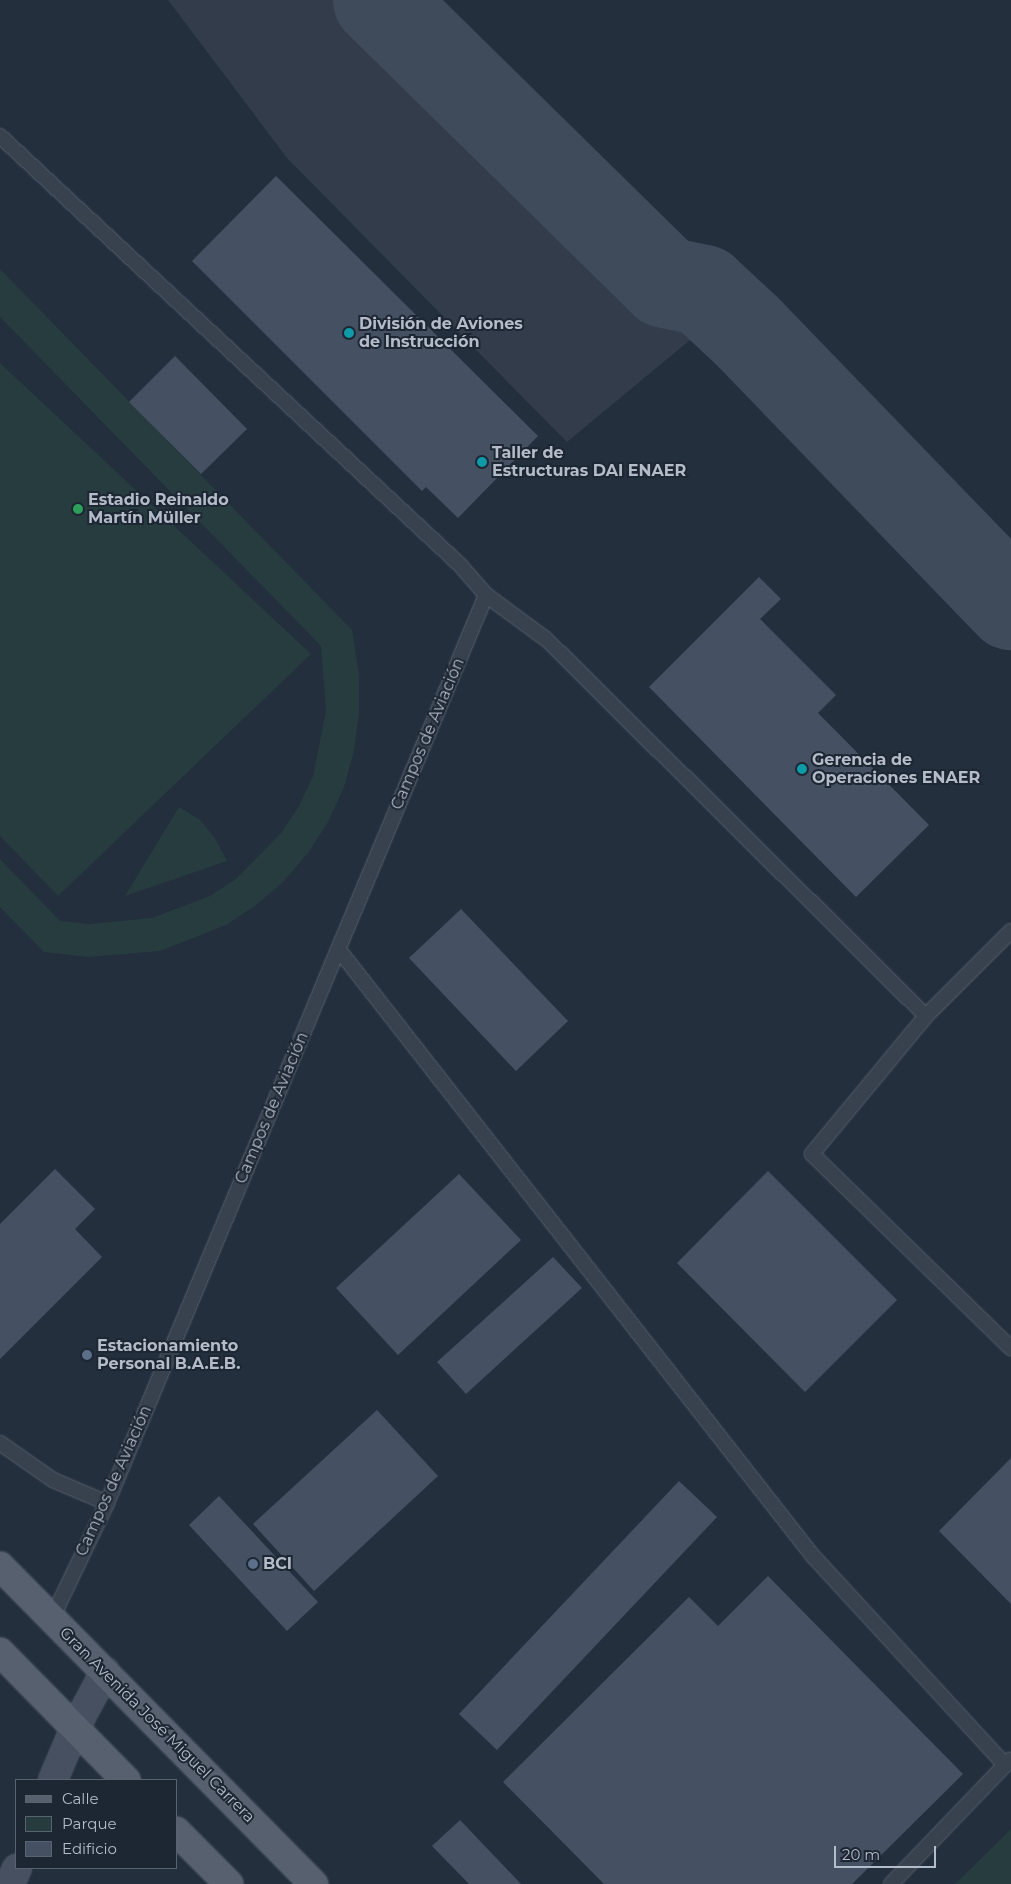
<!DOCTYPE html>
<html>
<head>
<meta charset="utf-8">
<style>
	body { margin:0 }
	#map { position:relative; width:1011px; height:1884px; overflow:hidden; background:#242f3e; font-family:Montserrat,sans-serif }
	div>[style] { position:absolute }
	.airport>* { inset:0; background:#323c4b }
	.green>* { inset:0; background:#263c3f }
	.taxiway>* { height:91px; margin:-45.5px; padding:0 45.5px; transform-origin:45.5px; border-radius:45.5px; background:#3f4a5a }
	.building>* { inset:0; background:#455162 }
	.roads { filter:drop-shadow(0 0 1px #565f6c) drop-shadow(0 0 1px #565f6c) }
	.service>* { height:14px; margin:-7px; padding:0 7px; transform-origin:7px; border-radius:7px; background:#38414e }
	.secondary>* { height:28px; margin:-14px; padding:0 14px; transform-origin:14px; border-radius:14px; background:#465061 }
	.primary>* { height:28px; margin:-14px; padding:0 14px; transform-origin:14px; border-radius:14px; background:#56606e }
	.dots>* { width:14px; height:14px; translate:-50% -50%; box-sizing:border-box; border:2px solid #1d2633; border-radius:50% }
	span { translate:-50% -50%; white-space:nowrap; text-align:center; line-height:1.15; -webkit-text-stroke:4px #1d2633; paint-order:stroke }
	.poi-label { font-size:16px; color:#b4bcc9; font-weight:700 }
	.left { translate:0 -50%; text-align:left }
	.street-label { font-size:16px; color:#b4bcc9 }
	.legend { position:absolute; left:15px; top:1779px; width:162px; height:90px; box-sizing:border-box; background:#1d2633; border:1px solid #59626f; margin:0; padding:6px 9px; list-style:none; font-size:15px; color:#b4bcc9 }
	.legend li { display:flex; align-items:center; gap:10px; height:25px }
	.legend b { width:25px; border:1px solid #59626f }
	.scale { position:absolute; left:834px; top:1846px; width:102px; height:22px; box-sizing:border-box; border:2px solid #b4bcc9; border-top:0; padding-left:6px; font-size:15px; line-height:18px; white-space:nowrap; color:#b4bcc9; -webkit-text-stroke:4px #1d2633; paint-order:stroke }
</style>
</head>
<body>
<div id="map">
	<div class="airport">
		<div style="clip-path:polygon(168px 0,419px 0,417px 7px,725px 311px,567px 442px,287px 158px)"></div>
	</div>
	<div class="green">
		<div style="clip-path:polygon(0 269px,352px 630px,359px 675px,359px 713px,354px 751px,344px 787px,328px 822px,308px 853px,283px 882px,256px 905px,226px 925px,160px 951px,89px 957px,44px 952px,0 907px,0 859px,60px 921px,90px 924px,152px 918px,210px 896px,236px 879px,281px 833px,299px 806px,313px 776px,326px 711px,321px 646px,0 317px)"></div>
		<div style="clip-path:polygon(0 363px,311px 654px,58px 896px,0 836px)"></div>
		<div style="clip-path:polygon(179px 807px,200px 820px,215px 838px,227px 861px,125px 896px)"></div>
		<div style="clip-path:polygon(1011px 1829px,1011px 1884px,955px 1884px)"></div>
	</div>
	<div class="taxiway">
		<div style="left:378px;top:0;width:402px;rotate:44.5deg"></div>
		<div style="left:665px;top:282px;width:39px;rotate:12deg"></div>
		<div style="left:703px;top:290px;width:60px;rotate:43deg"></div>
		<div style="left:747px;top:331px;width:380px;rotate:46deg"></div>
	</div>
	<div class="building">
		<div style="clip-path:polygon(276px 176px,538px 436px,458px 518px,426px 487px,422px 491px,192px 261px)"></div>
		<div style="clip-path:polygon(175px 356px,247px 429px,201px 474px,129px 402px)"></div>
		<div style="clip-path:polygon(759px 577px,781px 599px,760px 619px,836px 695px,818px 713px,929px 825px,856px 897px,649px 687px)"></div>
		<div style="clip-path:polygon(461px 909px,568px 1021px,516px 1071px,409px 958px)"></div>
		<div style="clip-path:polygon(55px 1169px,95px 1209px,75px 1229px,102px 1257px,0 1359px,0 1224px)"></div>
		<div style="clip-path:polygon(768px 1171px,897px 1300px,805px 1392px,677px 1263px)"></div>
		<div style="clip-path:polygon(459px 1174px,521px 1240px,398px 1355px,336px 1288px)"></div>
		<div style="clip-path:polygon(553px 1257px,582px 1288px,466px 1394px,437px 1362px)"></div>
		<div style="clip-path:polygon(377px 1410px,438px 1476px,314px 1591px,253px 1524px)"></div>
		<div style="clip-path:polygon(1011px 1458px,1011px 1604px,939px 1531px)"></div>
		<div style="clip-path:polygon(679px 1481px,717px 1517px,497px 1750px,459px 1714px)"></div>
		<div style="clip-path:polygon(219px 1496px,318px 1602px,287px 1631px,189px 1525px)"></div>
		<div style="clip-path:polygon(768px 1576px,963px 1774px,852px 1884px,604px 1884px,503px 1782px,689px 1597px,718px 1626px)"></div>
		<div style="clip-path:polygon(460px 1820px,521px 1884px,469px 1884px,432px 1846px)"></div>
	</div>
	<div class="roads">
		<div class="service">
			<div style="left:0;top:136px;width:629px;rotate:43deg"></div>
			<div style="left:460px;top:565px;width:40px;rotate:49deg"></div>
			<div style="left:486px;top:595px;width:74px;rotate:36.3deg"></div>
			<div style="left:546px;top:639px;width:535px;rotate:44.77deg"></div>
			<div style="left:1011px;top:931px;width:120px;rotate:135deg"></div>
			<div style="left:926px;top:1016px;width:179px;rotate:129.6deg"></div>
			<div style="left:812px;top:1154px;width:278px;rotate:44.3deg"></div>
			<div style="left:339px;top:950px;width:768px;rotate:51.98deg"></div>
			<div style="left:812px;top:1555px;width:285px;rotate:47.4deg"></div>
			<div style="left:0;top:1443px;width:65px;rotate:34.9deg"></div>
			<div style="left:53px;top:1480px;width:59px;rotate:23.1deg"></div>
			<div style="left:52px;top:1618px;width:127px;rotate:-64.4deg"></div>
			<div style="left:107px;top:1503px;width:984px;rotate:-67.34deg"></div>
			<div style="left:891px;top:1884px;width:172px;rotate:-46.2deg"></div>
		</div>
		<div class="secondary">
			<div style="left:53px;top:1780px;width:56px;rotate:-67.1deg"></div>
			<div style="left:75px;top:1728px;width:64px;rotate:-61.8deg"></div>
			<div style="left:10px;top:1884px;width:17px;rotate:-66deg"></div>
		</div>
		<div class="primary">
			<div style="left:0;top:1566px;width:447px;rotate:45.4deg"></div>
			<div style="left:0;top:1652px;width:180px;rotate:45.5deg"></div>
			<div style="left:176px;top:1831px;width:75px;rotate:45deg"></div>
		</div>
	</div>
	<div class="dots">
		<div style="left:349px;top:333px;background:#0f9aa8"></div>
		<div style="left:482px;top:462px;background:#0f9aa8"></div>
		<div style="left:78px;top:509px;background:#2e9e5b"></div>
		<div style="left:802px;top:769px;background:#0f9aa8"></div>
		<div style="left:87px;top:1355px;background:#5c6f8a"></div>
		<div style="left:253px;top:1564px;background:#5c6f8a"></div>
	</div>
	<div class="poi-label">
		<span class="left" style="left:359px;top:333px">División de Aviones<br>de Instrucción</span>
		<span class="left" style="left:492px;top:462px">Taller de<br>Estructuras DAI ENAER</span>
		<span class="left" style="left:88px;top:509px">Estadio Reinaldo<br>Martín Müller</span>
		<span class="left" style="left:812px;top:769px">Gerencia de<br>Operaciones ENAER</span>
		<span class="left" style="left:97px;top:1355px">Estacionamiento<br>Personal B.A.E.B.</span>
		<span class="left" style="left:263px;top:1564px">BCI</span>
	</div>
	<div class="street-label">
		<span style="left:428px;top:734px;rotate:-67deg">Campos de Aviación</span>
		<span style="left:272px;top:1108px;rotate:-67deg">Campos de Aviación</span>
		<span style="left:114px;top:1481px;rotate:-66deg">Campos de Aviación</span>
		<span style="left:157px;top:1725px;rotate:45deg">Gran Avenida José Miguel Carrera</span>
	</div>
	<ul class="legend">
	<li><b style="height:6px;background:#56606e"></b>Calle</li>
	<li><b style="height:14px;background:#263c3f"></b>Parque</li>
	<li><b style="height:14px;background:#455162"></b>Edificio</li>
	</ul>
	<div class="scale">20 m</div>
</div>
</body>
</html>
